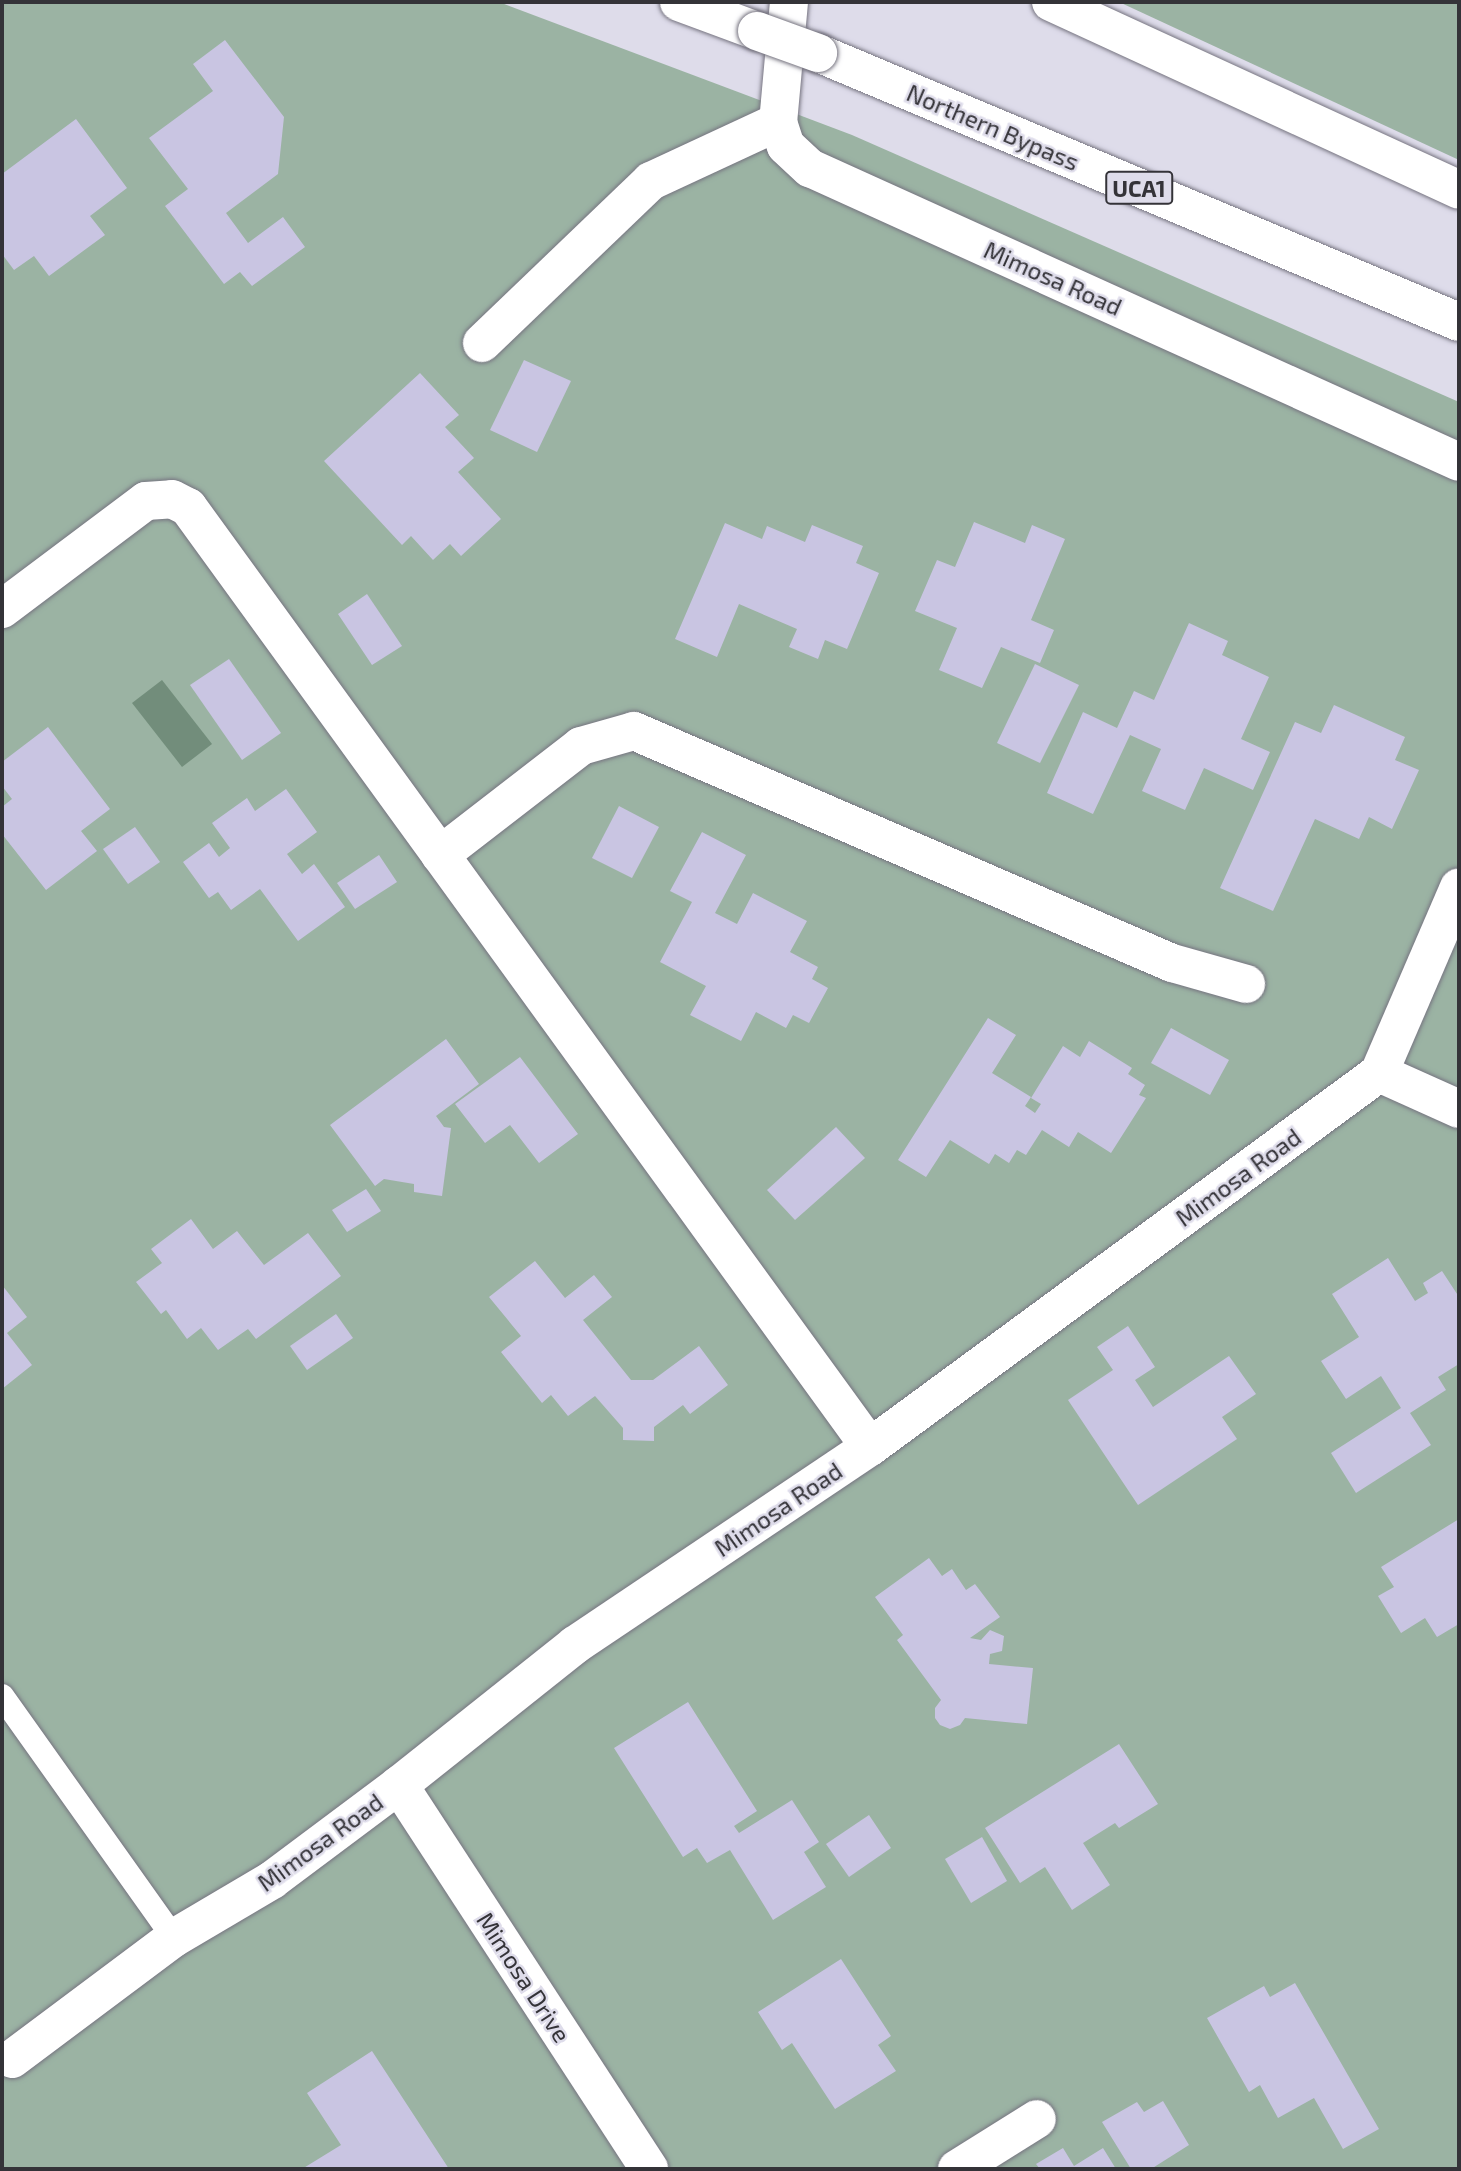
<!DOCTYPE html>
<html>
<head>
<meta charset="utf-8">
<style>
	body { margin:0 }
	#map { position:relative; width:1461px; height:2171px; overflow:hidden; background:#dedcea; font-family:"Exo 2",sans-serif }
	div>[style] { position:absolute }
	.green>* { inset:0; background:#9bb3a3 }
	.water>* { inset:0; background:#728d7b }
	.building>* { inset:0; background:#c9c5e2 }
	.roads { filter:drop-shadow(0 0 2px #767480) drop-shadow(0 0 2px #767480) }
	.lane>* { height:24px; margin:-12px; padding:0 12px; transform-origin:12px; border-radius:12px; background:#fff }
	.street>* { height:38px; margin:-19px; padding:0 19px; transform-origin:19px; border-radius:19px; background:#fff }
	.primary>* { height:38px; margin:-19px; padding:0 19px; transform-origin:19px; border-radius:19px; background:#fff }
	.bridges { filter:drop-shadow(0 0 2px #767480) drop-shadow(0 0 2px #767480) }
	.primary-bridge>* { height:38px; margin:-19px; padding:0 19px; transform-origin:19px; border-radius:19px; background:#fff }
	span { translate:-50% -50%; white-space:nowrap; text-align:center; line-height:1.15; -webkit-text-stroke:5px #dedcea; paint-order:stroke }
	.shield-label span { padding:2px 5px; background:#dedcea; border:2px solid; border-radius:5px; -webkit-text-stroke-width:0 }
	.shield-label { font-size:23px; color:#343338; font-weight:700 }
	.street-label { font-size:24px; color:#343338 }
	.frame { position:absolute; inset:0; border:4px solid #343338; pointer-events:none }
</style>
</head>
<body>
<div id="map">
	<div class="green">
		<div style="clip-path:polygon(2px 2px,499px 2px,852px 135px,1459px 402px,1459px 2169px,2px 2169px)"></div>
		<div style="clip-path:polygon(1119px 2px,1459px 2px,1459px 160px)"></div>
	</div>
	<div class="water">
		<div style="clip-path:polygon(162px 680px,212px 744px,182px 767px,132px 703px)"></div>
	</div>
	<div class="building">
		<div style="clip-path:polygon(225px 40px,284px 117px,278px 174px,226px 213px,248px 243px,283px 217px,305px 247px,252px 286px,240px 272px,224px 284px,165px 206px,188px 189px,149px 138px,213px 91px,193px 64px)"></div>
		<div style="clip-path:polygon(76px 119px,127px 188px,90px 216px,105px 235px,49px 276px,34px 256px,14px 270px,2px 254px,2px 174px)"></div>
		<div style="clip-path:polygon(524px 360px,571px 381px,537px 452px,490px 430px)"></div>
		<div style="clip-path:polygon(420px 373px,459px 415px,445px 427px,474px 458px,458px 472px,501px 519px,461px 556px,450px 544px,433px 560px,411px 536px,402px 545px,324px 461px)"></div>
		<div style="clip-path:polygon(974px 522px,1025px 543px,1032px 525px,1065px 539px,1031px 620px,1054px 630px,1040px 663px,1001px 647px,982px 688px,939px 670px,957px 628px,915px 611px,937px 560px,955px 567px)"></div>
		<div style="clip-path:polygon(725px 523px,762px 539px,767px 526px,805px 542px,812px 525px,863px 546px,856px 563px,879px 573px,847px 649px,825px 640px,818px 659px,789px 647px,797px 629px,739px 604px,717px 657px,675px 639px)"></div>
		<div style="clip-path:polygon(367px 594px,402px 646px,372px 665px,338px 614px)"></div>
		<div style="clip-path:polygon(1189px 623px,1228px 641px,1222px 655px,1269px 677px,1241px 739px,1270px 752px,1253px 790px,1204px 768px,1185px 810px,1142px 791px,1161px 749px,1130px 735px,1093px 814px,1047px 793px,1083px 712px,1117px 728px,1134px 691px,1154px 700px)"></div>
		<div style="clip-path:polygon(229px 659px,281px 733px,242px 760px,190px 685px)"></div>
		<div style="clip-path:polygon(1035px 664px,1079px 685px,1040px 763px,997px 743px)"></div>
		<div style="clip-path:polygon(1334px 705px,1405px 737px,1395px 760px,1419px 770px,1392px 829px,1369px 817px,1359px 839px,1315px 819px,1273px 911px,1220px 888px,1295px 722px,1321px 733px)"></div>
		<div style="clip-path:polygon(48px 727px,110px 809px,81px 831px,97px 851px,46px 890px,2px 834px,2px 807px,12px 799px,2px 786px,2px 762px)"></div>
		<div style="clip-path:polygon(286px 789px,317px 832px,287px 854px,302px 874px,314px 864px,345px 907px,298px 941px,260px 889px,231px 910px,218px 892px,209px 898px,183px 862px,209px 843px,219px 857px,230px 848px,212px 823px,247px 798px,255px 811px)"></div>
		<div style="clip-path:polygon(619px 806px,659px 827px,632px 878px,592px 858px)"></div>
		<div style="clip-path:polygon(135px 827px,160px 862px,128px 884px,103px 849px)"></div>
		<div style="clip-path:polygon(702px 832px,746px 855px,715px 913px,737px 924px,753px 893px,807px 921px,790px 952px,818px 967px,812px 979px,828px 988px,809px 1023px,793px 1015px,786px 1028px,756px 1012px,741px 1041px,690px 1015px,706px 986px,660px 962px,692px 902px,670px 891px)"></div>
		<div style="clip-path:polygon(379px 855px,397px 882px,355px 909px,337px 883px)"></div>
		<div style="clip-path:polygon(988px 1018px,1016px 1035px,992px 1073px,1031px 1097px,1025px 1106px,1035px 1113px,1041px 1104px,1031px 1098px,1063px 1046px,1080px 1057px,1089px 1041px,1132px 1068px,1128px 1074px,1145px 1085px,1139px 1095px,1146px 1098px,1111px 1153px,1078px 1132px,1069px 1147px,1042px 1130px,1026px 1155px,1017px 1150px,1009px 1163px,995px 1154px,989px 1164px,950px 1140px,926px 1177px,898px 1160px)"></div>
		<div style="clip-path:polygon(1171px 1028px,1229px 1060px,1210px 1095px,1151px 1063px)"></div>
		<div style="clip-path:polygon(446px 1039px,479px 1084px,436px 1116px,444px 1127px,451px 1128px,442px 1196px,414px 1192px,414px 1184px,384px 1179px,375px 1186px,330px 1125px)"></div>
		<div style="clip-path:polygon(520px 1057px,578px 1134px,539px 1163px,510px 1125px,485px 1143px,455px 1104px)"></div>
		<div style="clip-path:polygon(836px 1127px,865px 1158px,795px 1220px,767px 1190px)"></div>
		<div style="clip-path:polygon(366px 1189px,381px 1211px,347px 1232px,332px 1210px)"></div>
		<div style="clip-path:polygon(191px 1219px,213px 1249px,237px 1231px,264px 1265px,308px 1233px,341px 1276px,256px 1339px,248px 1329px,218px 1350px,201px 1328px,187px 1339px,166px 1310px,161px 1314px,136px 1282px,162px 1263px,151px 1249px)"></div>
		<div style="clip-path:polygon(1388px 1258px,1415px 1301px,1428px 1293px,1423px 1283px,1442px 1271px,1459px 1297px,1459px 1364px,1438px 1377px,1446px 1390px,1410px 1413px,1431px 1445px,1356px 1493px,1331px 1453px,1401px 1408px,1381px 1376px,1346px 1399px,1321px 1361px,1359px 1337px,1332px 1294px)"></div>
		<div style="clip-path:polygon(535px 1261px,565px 1298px,594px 1275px,612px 1297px,583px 1320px,631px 1380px,653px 1380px,699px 1346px,728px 1385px,690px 1414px,683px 1405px,654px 1427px,654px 1441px,623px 1440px,623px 1428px,595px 1396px,568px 1416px,551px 1395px,542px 1403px,501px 1352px,521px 1336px,489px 1297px)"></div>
		<div style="clip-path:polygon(2px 1285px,27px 1317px,7px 1333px,32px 1365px,2px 1389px)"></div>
		<div style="clip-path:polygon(336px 1314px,353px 1338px,307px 1370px,290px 1346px)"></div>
		<div style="clip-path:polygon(1128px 1326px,1155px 1367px,1135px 1380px,1153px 1407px,1229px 1356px,1256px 1394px,1222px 1417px,1237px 1439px,1138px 1505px,1068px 1400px,1113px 1370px,1097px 1347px)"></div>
		<div style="clip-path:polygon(1459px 1519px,1459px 1624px,1437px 1637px,1425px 1618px,1401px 1633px,1378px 1596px,1394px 1587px,1381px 1567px)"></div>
		<div style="clip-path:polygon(929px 1558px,942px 1576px,952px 1569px,966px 1590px,975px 1584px,1000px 1617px,970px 1638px,981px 1640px,990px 1630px,1004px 1636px,1002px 1651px,990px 1654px,989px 1664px,1033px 1668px,1027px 1724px,965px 1718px,960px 1725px,950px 1729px,940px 1725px,935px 1718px,935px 1708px,941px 1700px,897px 1640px,903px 1635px,875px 1597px)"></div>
		<div style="clip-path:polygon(688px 1702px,757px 1811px,734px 1826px,739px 1833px,792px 1800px,819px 1842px,804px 1852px,826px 1887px,773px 1920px,730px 1850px,707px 1863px,697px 1848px,683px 1857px,614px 1748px)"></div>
		<div style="clip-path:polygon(1119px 1744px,1158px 1804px,1119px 1828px,1115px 1823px,1083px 1843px,1110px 1885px,1072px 1910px,1045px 1867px,1020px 1883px,985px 1828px)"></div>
		<div style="clip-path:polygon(869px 1815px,891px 1848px,849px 1877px,826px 1844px)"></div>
		<div style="clip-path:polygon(982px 1837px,1007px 1881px,971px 1903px,945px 1859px)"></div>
		<div style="clip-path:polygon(841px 1959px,891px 2036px,878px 2045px,896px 2071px,835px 2109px,792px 2043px,782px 2050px,758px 2012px)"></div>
		<div style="clip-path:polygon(1295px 1983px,1379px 2129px,1343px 2149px,1314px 2098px,1278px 2118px,1260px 2085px,1249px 2092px,1207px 2018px,1264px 1986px,1270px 1997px)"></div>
		<div style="clip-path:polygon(372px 2051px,449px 2169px,302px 2169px,341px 2145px,307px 2093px)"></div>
		<div style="clip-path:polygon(1163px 2101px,1189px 2145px,1151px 2169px,1131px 2169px,1102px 2122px,1137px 2102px,1144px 2112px)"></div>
		<div style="clip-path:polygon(1063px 2148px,1074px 2166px,1103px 2148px,1116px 2169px,1040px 2169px,1036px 2164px)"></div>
	</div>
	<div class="roads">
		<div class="lane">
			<div style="left:2px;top:1696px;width:297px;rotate:54.6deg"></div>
		</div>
		<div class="street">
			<div style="left:789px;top:2px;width:121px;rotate:95.2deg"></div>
			<div style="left:778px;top:122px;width:25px;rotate:72deg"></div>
			<div style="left:786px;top:146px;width:33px;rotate:43deg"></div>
			<div style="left:810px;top:168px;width:712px;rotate:24.37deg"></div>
			<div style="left:1051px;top:2px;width:449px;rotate:24.7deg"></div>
			<div style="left:482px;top:343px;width:234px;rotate:-43.8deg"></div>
			<div style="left:651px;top:181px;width:140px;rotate:-24.9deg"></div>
			<div style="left:2px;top:609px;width:180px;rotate:-36.9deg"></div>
			<div style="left:146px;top:501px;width:26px;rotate:-4deg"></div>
			<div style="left:172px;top:499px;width:18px;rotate:27deg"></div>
			<div style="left:188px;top:507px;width:1161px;rotate:54.04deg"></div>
			<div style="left:440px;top:855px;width:178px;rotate:-37.7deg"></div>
			<div style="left:581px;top:746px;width:55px;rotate:-15.8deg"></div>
			<div style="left:634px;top:731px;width:586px;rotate:23.33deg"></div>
			<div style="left:1172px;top:963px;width:77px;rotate:15.8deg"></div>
			<div style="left:1379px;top:1073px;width:88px;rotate:24.2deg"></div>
			<div style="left:399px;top:1785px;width:458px;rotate:56.9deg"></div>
			<div style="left:12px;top:2059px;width:202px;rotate:-36.8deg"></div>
			<div style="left:174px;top:1938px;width:114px;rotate:-30.6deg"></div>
			<div style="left:272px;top:1880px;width:159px;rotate:-36.8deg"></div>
			<div style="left:399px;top:1785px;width:225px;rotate:-38.5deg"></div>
			<div style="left:575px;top:1645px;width:355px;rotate:-33.9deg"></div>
			<div style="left:870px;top:1447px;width:632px;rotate:-36.31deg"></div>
			<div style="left:1379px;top:1073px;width:202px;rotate:-66.7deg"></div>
			<div style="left:957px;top:2169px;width:94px;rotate:-32deg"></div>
		</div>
		<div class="primary">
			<div style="left:679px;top:2px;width:83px;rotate:20.4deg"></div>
			<div style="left:818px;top:53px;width:695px;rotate:22.77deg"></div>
		</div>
	</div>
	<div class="bridges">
		<div class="primary-bridge">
			<div style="left:757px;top:31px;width:65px;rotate:19.8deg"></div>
		</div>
	</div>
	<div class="shield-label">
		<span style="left:1139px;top:188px">UCA1</span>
	</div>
	<div class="street-label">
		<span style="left:993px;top:127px;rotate:23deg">Northern Bypass</span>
		<span style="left:1053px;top:278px;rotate:24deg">Mimosa Road</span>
		<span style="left:1238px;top:1177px;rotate:-36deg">Mimosa Road</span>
		<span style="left:778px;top:1509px;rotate:-34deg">Mimosa Road</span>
		<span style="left:320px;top:1842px;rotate:-36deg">Mimosa Road</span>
		<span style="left:524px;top:1977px;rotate:57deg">Mimosa Drive</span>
	</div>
	<div class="frame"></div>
</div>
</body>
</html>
